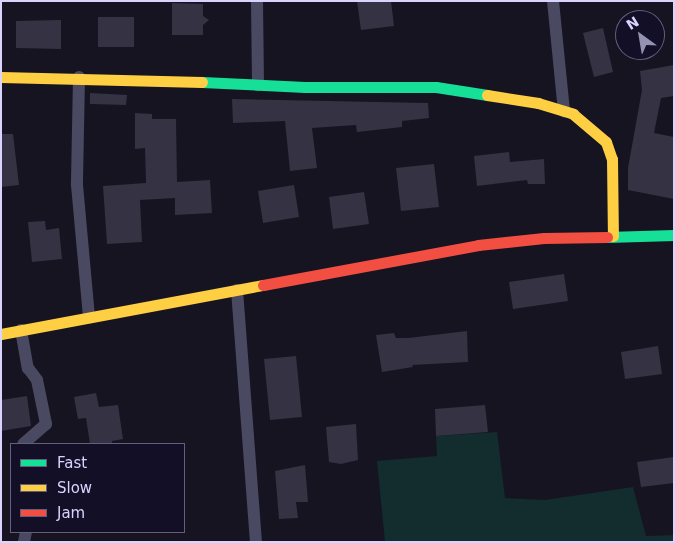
<!DOCTYPE html>
<html>
<head>
<meta charset="utf-8">
<style>
	body { margin:0 }
	#map { position:relative; width:675px; height:543px; overflow:hidden; background:#161421; font-family:"DejaVu Sans",sans-serif }
	div>[style] { position:absolute }
	.green>* { inset:0; background:#132c2d }
	.building>* { inset:0; background:#343243 }
	.lane>* { height:12px; margin:-6px; padding:0 6px; transform-origin:6px; border-radius:6px; background:#4a4962 }
	.fast>* { height:11px; margin:-5.5px; padding:0 5.5px; transform-origin:5.5px; border-radius:5.5px; background:#16e098 }
	.slow>* { height:11px; margin:-5.5px; padding:0 5.5px; transform-origin:5.5px; border-radius:5.5px; background:#ffcf43 }
	.jam>* { height:11px; margin:-5.5px; padding:0 5.5px; transform-origin:5.5px; border-radius:5.5px; background:#f24e42 }
	span { translate:-50% -50%; white-space:nowrap; text-align:center; line-height:1.15; -webkit-text-stroke:4px #130f26; paint-order:stroke }
	.frame { position:absolute; inset:0; border:2px solid #d9d4ff; pointer-events:none }
	.legend { position:absolute; left:10px; top:443px; width:175px; height:90px; box-sizing:border-box; background:#130f26; border:1px solid #625e7d; margin:0; padding:6px 9px; list-style:none; font-size:15px; color:#d9d4ff }
	.legend li { display:flex; align-items:center; gap:10px; height:25px }
	.legend b { width:25px; border:1px solid #625e7d }
	.north { position:absolute; left:615px; top:10px; width:50px; height:50px; box-sizing:border-box; background:#130f26; border:1px solid #625e7d; border-radius:50%; rotate:328deg; font-size:14px; font-weight:700; line-height:20px; text-align:center; color:#d9d4ff }
	.north::after { content:''; display:block; margin:auto; width:18px; height:22px; background:#9591b1; clip-path:polygon(50% 0,100% 100%,50% 72%,0 100%) }
</style>
</head>
<body>
<div id="map">
	<div class="green">
		<div style="clip-path:polygon(497px 432px,505px 498px,545px 500px,633px 487px,646px 536px,674px 535px,674px 542px,385px 542px,377px 461px,437px 456px,436px 436px)"></div>
	</div>
	<div class="building">
		<div style="clip-path:polygon(357px 1px,391px 1px,394px 26px,361px 30px)"></div>
		<div style="clip-path:polygon(172px 3px,203px 4px,203px 16px,209px 20px,203px 25px,203px 35px,172px 35px)"></div>
		<div style="clip-path:polygon(98px 17px,134px 17px,134px 47px,98px 47px)"></div>
		<div style="clip-path:polygon(61px 20px,61px 49px,16px 48px,16px 21px)"></div>
		<div style="clip-path:polygon(603px 28px,613px 72px,594px 77px,583px 33px)"></div>
		<div style="clip-path:polygon(674px 65px,674px 96px,661px 98px,654px 133px,674px 137px,674px 199px,628px 190px,628px 168px,642px 90px,640px 71px)"></div>
		<div style="clip-path:polygon(90px 93px,127px 95px,126px 105px,90px 104px)"></div>
		<div style="clip-path:polygon(232px 99px,428px 103px,429px 118px,402px 121px,402px 127px,357px 132px,356px 125px,312px 128px,317px 168px,290px 171px,285px 121px,233px 123px)"></div>
		<div style="clip-path:polygon(135px 113px,152px 114px,152px 119px,176px 119px,177px 182px,210px 180px,212px 213px,175px 215px,175px 198px,140px 200px,142px 242px,107px 244px,103px 186px,146px 183px,145px 148px,135px 149px)"></div>
		<div style="clip-path:polygon(1px 134px,13px 134px,19px 185px,1px 187px)"></div>
		<div style="clip-path:polygon(509px 152px,510px 162px,544px 159px,545px 184px,528px 184px,527px 180px,477px 186px,474px 156px)"></div>
		<div style="clip-path:polygon(434px 164px,439px 207px,401px 211px,396px 168px)"></div>
		<div style="clip-path:polygon(294px 185px,299px 217px,263px 223px,258px 191px)"></div>
		<div style="clip-path:polygon(364px 192px,369px 224px,333px 229px,329px 197px)"></div>
		<div style="clip-path:polygon(45px 221px,46px 230px,59px 228px,62px 259px,32px 262px,28px 222px)"></div>
		<div style="clip-path:polygon(564px 274px,568px 301px,513px 309px,509px 282px)"></div>
		<div style="clip-path:polygon(467px 331px,468px 362px,412px 365px,413px 367px,382px 372px,376px 335px,394px 333px,396px 338px,408px 338px)"></div>
		<div style="clip-path:polygon(658px 346px,662px 374px,625px 379px,621px 352px)"></div>
		<div style="clip-path:polygon(296px 356px,302px 417px,270px 420px,264px 359px)"></div>
		<div style="clip-path:polygon(96px 393px,99px 407px,118px 405px,123px 439px,112px 441px,112px 444px,90px 444px,86px 418px,78px 419px,74px 397px)"></div>
		<div style="clip-path:polygon(27px 396px,31px 426px,1px 431px,1px 400px)"></div>
		<div style="clip-path:polygon(485px 405px,488px 432px,436px 436px,435px 409px)"></div>
		<div style="clip-path:polygon(356px 424px,358px 460px,341px 464px,329px 462px,326px 427px)"></div>
		<div style="clip-path:polygon(674px 457px,674px 483px,641px 487px,637px 462px)"></div>
		<div style="clip-path:polygon(305px 465px,308px 502px,296px 502px,298px 518px,279px 519px,275px 471px)"></div>
	</div>
	<div class="lane">
		<div style="left:257px;top:1px;width:84px;rotate:89.3deg"></div>
		<div style="left:553px;top:1px;width:111px;rotate:84.3deg"></div>
		<div style="left:79px;top:77px;width:108px;rotate:91.1deg"></div>
		<div style="left:77px;top:185px;width:133px;rotate:84.8deg"></div>
		<div style="left:237px;top:290px;width:253px;rotate:85.7deg"></div>
		<div style="left:21px;top:330px;width:39px;rotate:80deg"></div>
		<div style="left:28px;top:368px;width:15px;rotate:53deg"></div>
		<div style="left:37px;top:380px;width:45px;rotate:78.4deg"></div>
		<div style="left:46px;top:424px;width:30px;rotate:139deg"></div>
		<div style="left:24px;top:542px;width:10px;rotate:-79deg"></div>
	</div>
	<div class="fast">
		<div style="left:202px;top:82px;width:103px;rotate:2.8deg"></div>
		<div style="left:305px;top:87px;width:131px"></div>
		<div style="left:436px;top:87px;width:52px;rotate:8.9deg"></div>
		<div style="left:607px;top:237px;width:67px;rotate:-1.7deg"></div>
	</div>
	<div class="slow">
		<div style="left:1px;top:77px;width:201px;rotate:1.4deg"></div>
		<div style="left:487px;top:95px;width:52px;rotate:8.9deg"></div>
		<div style="left:538px;top:103px;width:37px;rotate:17deg"></div>
		<div style="left:573px;top:114px;width:43px;rotate:40.3deg"></div>
		<div style="left:606px;top:142px;width:18px;rotate:71deg"></div>
		<div style="left:612px;top:159px;width:77px;rotate:89.3deg"></div>
		<div style="left:1px;top:334px;width:267px;rotate:-10.6deg"></div>
	</div>
	<div class="jam">
		<div style="left:263px;top:285px;width:219px;rotate:-10.5deg"></div>
		<div style="left:478px;top:245px;width:66px;rotate:-6.1deg"></div>
		<div style="left:544px;top:238px;width:63px;rotate:-0.9deg"></div>
	</div>
	<div class="frame"></div>
	<ul class="legend">
	<li><b style="height:6px;background:#16e098"></b>Fast</li>
	<li><b style="height:6px;background:#ffcf43"></b>Slow</li>
	<li><b style="height:6px;background:#f24e42"></b>Jam</li>
	</ul>
	<div class="north">N</div>
</div>
</body>
</html>
